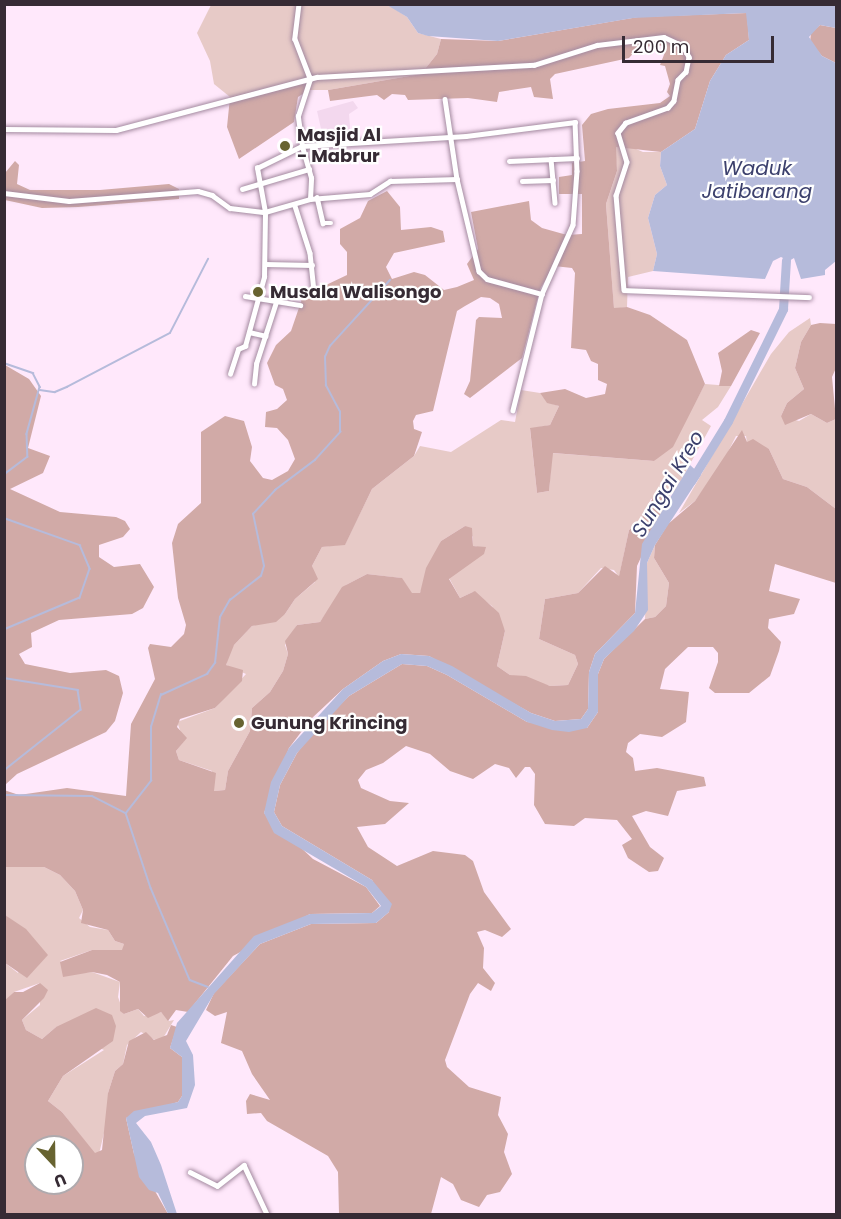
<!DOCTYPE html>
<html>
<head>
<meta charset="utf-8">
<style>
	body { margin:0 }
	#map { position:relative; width:841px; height:1219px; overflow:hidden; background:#ffe8fb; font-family:Poppins,sans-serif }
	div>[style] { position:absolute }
	.built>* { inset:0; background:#f3d8ee }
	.green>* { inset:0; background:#e7cac7 }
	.forest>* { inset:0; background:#d1aaa7 }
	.water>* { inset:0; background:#b6bbdb }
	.stream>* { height:1.5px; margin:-0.75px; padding:0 0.75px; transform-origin:0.75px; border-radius:0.75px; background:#b6bbdb }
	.river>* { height:9px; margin:-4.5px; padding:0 4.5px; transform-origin:4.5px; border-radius:4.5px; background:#b6bbdb }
	.roads { filter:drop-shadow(0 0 2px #a48aa0) drop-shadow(0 0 2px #a48aa0) }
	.street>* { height:4.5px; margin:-2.25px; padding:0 2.25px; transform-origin:2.25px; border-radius:2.25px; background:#fff }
	.dots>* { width:16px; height:16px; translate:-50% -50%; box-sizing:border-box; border:3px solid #fff; border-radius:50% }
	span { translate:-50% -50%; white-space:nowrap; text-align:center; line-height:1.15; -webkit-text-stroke:4.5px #fff; paint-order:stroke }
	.poi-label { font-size:18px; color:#362b34; font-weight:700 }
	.left { translate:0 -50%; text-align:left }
	.water-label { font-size:20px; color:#3c406d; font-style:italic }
	.frame { position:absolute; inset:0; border:6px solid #362b34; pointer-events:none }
	.north { position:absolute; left:24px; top:1135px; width:60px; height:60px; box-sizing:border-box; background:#fff; border:2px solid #afaaae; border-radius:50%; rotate:158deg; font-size:16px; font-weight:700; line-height:24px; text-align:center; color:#362b34 }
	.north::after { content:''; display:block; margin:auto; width:21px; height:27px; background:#676330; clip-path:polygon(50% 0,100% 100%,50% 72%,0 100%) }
	.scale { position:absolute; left:622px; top:36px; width:152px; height:27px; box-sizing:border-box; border:3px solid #362b34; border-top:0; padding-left:8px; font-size:18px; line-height:21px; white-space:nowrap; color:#362b34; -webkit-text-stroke:4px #fff; paint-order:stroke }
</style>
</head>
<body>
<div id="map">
	<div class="built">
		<div style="clip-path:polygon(353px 101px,358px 108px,349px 114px,351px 140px,324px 142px,317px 111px)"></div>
	</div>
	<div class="green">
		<div style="clip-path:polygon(387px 4px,407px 17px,418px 33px,441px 39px,437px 54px,421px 74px,328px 90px,309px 90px,303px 79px,230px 97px,214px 84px,210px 61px,197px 33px,211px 5px)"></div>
		<div style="clip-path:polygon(629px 146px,643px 152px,661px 152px,660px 166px,667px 185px,655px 195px,648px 218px,657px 254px,653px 271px,628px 277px,627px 307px,614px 309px,606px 204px,617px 171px,615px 147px)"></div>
		<div style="clip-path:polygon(810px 318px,811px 325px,801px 342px,795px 368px,804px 389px,787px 403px,781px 416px,799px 421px,811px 414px,827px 423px,836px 419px,836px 509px,807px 487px,783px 479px,769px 449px,747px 443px,746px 436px,736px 436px,723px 462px,695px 501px,679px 513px,771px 354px,789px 332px)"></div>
		<div style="clip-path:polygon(705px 384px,731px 386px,718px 407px,702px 420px,711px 426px,674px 493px,651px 499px,640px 521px,629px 530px,619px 577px,614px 570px,601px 568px,578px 593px,545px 599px,539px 639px,575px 655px,578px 664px,568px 685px,550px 686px,510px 675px,497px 666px,505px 631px,492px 606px,473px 592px,460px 598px,449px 578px,477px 546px,473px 546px,473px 537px,465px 526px,441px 541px,420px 593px,412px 594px,401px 578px,367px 574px,346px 585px,320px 622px,297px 625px,285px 645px,288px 654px,283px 671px,270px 692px,252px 708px,250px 731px,228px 771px,225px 790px,214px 791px,212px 771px,179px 760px,176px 751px,184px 741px,177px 722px,215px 708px,246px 674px,226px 665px,230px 649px,252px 626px,285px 614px,295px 599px,315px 582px,312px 566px,322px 547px,345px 544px,372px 489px,414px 456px,420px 446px,451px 452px,501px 420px,515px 422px,521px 390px,540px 393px,547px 402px,559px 406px,550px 425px,530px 429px,537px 493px,549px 491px,552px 453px,654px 461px,683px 425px)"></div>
		<div style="clip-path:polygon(655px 545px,654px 558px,669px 583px,666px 606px,655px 617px,645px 619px,647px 563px)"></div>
		<div style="clip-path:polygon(4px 867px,44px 867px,60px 875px,75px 891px,83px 910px,79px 918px,90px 927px,108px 930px,115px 941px,124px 944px,123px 950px,92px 950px,60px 961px,78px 973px,92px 972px,120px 982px,118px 997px,124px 1014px,138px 1009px,144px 1016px,161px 1012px,169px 1021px,174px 1020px,163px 1038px,155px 1040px,141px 1032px,127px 1045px,123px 1064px,115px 1071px,108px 1093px,109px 1112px,99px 1154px,94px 1153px,62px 1112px,48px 1101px,63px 1076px,104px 1050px,56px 1027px,42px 1039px,26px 1030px,22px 1020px,40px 1005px,40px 983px,14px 992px,5px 1001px,5px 963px,18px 973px,32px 938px,5px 915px)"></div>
	</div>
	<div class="forest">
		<div style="clip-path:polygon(747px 13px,749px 40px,726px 55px,710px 81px,695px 129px,661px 152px,616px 147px,617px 171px,606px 204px,614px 308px,627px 307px,650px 315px,687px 340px,705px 384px,673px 447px,654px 461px,553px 453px,549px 491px,537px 493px,530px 428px,550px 425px,559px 406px,547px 403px,540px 393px,565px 389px,586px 398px,605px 394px,607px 384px,598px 380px,598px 364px,591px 361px,586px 350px,571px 348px,575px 273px,572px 268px,554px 266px,540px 289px,522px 358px,470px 398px,464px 394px,470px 381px,476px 320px,479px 317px,502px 318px,499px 304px,490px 298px,481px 297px,465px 306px,457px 311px,433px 411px,416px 415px,413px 421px,414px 429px,422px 432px,414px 456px,372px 489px,345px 545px,322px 547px,312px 566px,318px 579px,295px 599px,285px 614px,276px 622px,252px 626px,234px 645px,226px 665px,243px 670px,242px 681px,215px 708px,180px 719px,177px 727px,187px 738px,176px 751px,179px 760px,216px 773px,214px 791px,225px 790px,228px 771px,250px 731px,252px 708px,270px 692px,283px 671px,288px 654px,285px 641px,297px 625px,320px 622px,342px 587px,367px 574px,402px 578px,412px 593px,420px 593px,426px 568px,441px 541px,465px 526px,472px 528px,473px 546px,486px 547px,484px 554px,449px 579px,460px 598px,475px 591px,499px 613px,505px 631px,497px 666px,510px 675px,526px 676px,550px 686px,568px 685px,578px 664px,575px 655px,539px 639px,545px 599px,578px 593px,605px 566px,619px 576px,629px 530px,640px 521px,654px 496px,672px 490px,637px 566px,635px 613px,595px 654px,589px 672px,588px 709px,581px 719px,555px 721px,531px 713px,429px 656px,401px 654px,383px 661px,343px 689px,311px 719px,289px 748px,264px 813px,313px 859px,366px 887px,380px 906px,372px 913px,310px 914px,233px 956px,188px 1012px,176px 1010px,168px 1021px,161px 1012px,148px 1018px,138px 1009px,124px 1014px,120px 1011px,120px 982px,107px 975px,92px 972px,63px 977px,60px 962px,92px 950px,122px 950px,124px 944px,115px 941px,108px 930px,81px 923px,83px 910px,75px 891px,60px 875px,44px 867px,5px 867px,4px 790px,19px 795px,67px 788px,126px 796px,131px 724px,155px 679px,148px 648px,150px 644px,171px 647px,184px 634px,186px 625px,178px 598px,172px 543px,178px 524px,201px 503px,201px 432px,225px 416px,244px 421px,252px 447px,250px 461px,263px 478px,272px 480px,288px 471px,295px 459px,288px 440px,277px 428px,265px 427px,266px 412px,277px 409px,287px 400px,283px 389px,275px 385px,267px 363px,276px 345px,291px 331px,303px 296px,347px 275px,347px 252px,340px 244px,340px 229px,360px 218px,368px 201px,387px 191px,400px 207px,401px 230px,431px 227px,443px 231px,445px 242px,394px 253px,386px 267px,392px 279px,414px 272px,425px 275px,444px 290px,457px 287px,474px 280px,467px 264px,478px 249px,471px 212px,529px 201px,531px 220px,542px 228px,567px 235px,582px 234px,582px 194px,559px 194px,559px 177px,572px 175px,572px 163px,585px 161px,582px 125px,591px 114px,608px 109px,660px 103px,670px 96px,667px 92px,670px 84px,665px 66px,660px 65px,667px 47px,658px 45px,638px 48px,629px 58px,555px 74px,550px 79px,553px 99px,534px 97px,531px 87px,499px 92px,497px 102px,468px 98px,408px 100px,405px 95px,392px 94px,384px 100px,377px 95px,330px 101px,328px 90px,421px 74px,437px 54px,441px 39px,498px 41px,638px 17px)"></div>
		<div style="clip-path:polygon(820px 25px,836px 28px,836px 63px,822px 56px,810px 42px,811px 33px)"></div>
		<div style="clip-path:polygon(303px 79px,309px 90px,298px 97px,294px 122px,239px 159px,227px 127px,230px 97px)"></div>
		<div style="clip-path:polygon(15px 161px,19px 165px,17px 184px,30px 190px,100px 190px,169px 184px,179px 189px,179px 199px,78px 207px,42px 208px,5px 200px,5px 173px)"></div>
		<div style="clip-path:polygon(820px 323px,836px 324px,836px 368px,832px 377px,836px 419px,827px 423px,811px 414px,785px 425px,781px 416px,787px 403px,804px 389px,795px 368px,801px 342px,811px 325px)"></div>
		<div style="clip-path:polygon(751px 330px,760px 333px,731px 386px,719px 386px,722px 371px,718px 353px)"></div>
		<div style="clip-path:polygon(5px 365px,29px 379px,41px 396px,28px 448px,50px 456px,43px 473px,10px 489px,60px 512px,116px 517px,125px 521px,130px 529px,123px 537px,99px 545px,99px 557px,114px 567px,140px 564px,154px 587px,143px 608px,132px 614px,59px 620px,31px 633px,32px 647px,19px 654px,25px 664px,70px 673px,106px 670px,119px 676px,123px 693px,115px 721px,106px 732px,17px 774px,5px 785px)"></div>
		<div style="clip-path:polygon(742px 430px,747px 442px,753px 439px,769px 449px,783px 479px,807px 487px,836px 509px,836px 583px,775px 564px,769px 591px,800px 599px,794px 614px,769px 619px,768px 628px,781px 642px,779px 651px,770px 676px,749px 693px,715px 693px,709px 688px,718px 662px,718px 653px,713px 647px,688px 647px,665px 669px,660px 689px,689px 692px,686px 722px,662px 737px,640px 734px,628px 743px,626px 752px,633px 758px,635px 771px,657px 768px,684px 773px,704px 777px,706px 786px,677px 791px,668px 816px,646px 811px,632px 816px,650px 847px,664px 858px,658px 871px,649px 872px,628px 858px,622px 845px,632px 839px,617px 820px,585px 818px,574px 826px,545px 824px,534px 805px,535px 774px,530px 767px,525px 767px,516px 778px,509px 768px,495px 764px,473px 779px,450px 771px,430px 754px,406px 746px,383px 763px,366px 770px,358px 780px,361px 788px,390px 801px,409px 803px,385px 824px,357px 827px,368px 847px,397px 866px,433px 851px,465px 855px,473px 861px,484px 892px,511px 929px,502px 937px,485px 930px,477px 932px,484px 948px,483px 968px,495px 983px,491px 991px,478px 983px,470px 994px,445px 1060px,447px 1067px,469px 1087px,501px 1097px,498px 1115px,508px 1134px,504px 1152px,512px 1174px,500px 1192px,487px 1195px,479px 1207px,461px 1200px,453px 1184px,441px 1177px,431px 1214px,339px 1214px,338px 1172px,328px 1156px,267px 1121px,261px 1113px,247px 1114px,246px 1101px,250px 1094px,270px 1100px,252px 1074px,242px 1051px,221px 1043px,227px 1012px,215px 1016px,206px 1010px,214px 993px,260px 944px,311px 924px,376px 923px,389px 912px,372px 880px,282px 826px,274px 812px,280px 785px,297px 753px,319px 725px,349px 696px,402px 664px,427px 666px,447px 675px,527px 722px,587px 728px,598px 712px,598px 674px,604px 659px,645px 619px,655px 617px,666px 606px,669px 583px,654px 558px,655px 545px,668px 524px,695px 501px)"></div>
		<div style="clip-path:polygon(5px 915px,26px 929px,48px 955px,27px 978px,5px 963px)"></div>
		<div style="clip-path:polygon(evenodd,40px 983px,48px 990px,44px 998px,22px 1020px,26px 1030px,42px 1039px,56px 1027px,96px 1008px,112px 1015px,116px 1026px,113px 1041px,63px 1076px,48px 1101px,62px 1112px,95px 1153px,102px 1150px,108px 1093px,115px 1071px,123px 1064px,129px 1041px,146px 1032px,154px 1040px,167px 1035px,171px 1025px,177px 1027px,170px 1048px,182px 1057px,182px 1096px,178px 1102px,126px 1118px,134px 1154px,168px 1214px,5px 1214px,4px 1001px,14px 992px,23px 992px,40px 983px,36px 1147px,72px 1147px,72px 1183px,36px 1183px,36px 1147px)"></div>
	</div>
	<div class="water">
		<div style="clip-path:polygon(387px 5px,836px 5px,836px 28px,820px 25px,809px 37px,822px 56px,836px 63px,836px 261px,825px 270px,825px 275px,801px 279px,794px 258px,789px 261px,781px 257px,773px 261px,765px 279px,653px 271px,657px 254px,648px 218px,655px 195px,667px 185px,660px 166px,661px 152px,695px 129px,710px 81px,726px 55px,749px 40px,746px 13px,633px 18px,498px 41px,428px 36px,418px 33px,407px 17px)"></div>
		<div style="clip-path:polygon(690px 465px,701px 475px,655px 545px,647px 563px,648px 610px,634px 631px,604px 659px,598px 674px,598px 712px,587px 728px,569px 732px,552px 730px,527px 722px,447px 675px,427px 666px,402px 664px,349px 696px,297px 753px,280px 785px,274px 812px,282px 826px,372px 880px,392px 904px,389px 912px,376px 923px,311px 924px,260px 944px,214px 994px,186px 1041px,193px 1055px,195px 1085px,187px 1108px,145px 1116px,136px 1123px,151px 1142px,161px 1165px,177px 1214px,168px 1214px,158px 1193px,149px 1190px,139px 1177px,126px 1118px,134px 1111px,178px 1102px,182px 1096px,182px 1057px,170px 1048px,177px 1023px,254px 936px,310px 914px,372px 913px,381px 906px,366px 887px,274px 833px,264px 813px,271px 782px,289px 748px,343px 689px,383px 661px,401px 654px,429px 656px,452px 666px,531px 713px,555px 721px,581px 719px,588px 709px,589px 672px,595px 654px,635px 613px,642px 544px)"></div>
	</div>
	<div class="stream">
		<div style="left:4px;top:363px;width:31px;rotate:19deg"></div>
		<div style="left:33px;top:373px;width:16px;rotate:63deg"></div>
		<div style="left:40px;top:387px;width:49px;rotate:105.5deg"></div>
		<div style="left:27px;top:434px;width:23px;rotate:88deg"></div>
		<div style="left:28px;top:457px;width:30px;rotate:143deg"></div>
		<div style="left:40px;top:390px;width:15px;rotate:8deg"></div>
		<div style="left:55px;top:392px;width:13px;rotate:-23deg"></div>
		<div style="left:67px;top:387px;width:116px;rotate:-27.7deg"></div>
		<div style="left:170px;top:333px;width:83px;rotate:-62.8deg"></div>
		<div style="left:4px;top:518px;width:81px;rotate:19.6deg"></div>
		<div style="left:80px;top:545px;width:26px;rotate:67deg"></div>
		<div style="left:90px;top:569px;width:31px;rotate:109deg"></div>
		<div style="left:80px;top:598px;width:82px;rotate:157.2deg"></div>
		<div style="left:4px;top:678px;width:75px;rotate:9.2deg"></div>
		<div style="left:78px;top:690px;width:20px;rotate:81deg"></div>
		<div style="left:81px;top:710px;width:98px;rotate:141.6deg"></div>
		<div style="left:4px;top:795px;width:88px;rotate:0.7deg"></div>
		<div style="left:92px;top:796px;width:38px;rotate:27deg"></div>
		<div style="left:126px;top:813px;width:79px;rotate:71.6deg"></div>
		<div style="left:151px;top:888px;width:100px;rotate:67deg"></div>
		<div style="left:190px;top:980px;width:19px;rotate:21deg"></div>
		<div style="left:126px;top:813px;width:41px;rotate:-52deg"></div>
		<div style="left:151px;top:781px;width:54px;rotate:-90deg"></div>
		<div style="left:151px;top:727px;width:34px;rotate:-73deg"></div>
		<div style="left:161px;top:695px;width:51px;rotate:-24.5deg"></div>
		<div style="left:207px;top:674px;width:14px;rotate:-54deg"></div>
		<div style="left:215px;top:663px;width:46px;rotate:-83.8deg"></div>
		<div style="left:220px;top:617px;width:20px;rotate:-60deg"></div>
		<div style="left:230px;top:600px;width:39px;rotate:-38deg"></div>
		<div style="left:261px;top:576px;width:10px;rotate:-73deg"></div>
		<div style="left:264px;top:566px;width:53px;rotate:-101.9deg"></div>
		<div style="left:253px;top:514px;width:33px;rotate:-47deg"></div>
		<div style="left:275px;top:490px;width:50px;rotate:-36.9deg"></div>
		<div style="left:315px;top:460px;width:38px;rotate:-48deg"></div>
		<div style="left:340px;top:432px;width:20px;rotate:-90deg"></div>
		<div style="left:340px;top:412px;width:30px;rotate:-118deg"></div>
		<div style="left:326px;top:386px;width:29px;rotate:-92deg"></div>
		<div style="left:325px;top:357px;width:12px;rotate:-66deg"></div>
		<div style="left:330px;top:346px;width:89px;rotate:-47.7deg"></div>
	</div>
	<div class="river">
		<div style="left:691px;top:481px;width:70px;rotate:-58.3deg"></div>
		<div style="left:728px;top:421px;width:125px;rotate:-63.8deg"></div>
		<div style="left:783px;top:309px;width:49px;rotate:-86.5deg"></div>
	</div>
	<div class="roads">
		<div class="street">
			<div style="left:299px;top:4px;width:35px;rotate:97deg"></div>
			<div style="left:295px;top:39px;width:42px;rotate:69deg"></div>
			<div style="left:445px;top:99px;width:81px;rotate:81.5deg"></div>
			<div style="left:457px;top:179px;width:95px;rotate:76.6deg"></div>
			<div style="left:479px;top:271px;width:11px;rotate:45deg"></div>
			<div style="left:487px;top:279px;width:57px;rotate:15.3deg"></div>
			<div style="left:4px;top:129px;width:112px;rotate:0.5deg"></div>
			<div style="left:116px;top:130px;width:208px;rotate:-14.8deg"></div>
			<div style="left:317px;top:77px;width:217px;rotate:-3.2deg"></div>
			<div style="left:534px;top:65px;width:66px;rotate:-17.6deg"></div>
			<div style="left:597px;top:45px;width:67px;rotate:-6.8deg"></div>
			<div style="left:664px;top:37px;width:21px;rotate:25deg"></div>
			<div style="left:683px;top:46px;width:13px;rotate:61deg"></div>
			<div style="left:689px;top:57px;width:15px;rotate:101deg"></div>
			<div style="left:686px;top:72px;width:11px;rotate:135deg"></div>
			<div style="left:678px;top:80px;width:21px;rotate:101deg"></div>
			<div style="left:674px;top:101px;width:9px;rotate:131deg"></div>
			<div style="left:668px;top:108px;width:45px;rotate:160.3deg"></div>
			<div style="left:626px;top:123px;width:13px;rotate:129deg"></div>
			<div style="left:618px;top:133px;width:30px;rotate:73deg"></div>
			<div style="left:627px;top:162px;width:35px;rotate:108deg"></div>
			<div style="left:616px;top:195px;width:95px;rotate:85.2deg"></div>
			<div style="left:624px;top:290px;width:185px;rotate:2.2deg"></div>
			<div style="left:551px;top:159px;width:44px;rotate:84.8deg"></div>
			<div style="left:509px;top:161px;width:68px;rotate:-2.5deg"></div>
			<div style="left:522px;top:181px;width:31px;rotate:-2deg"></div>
			<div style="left:242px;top:189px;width:70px;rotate:-16.6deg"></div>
			<div style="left:4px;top:193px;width:65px;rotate:7deg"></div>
			<div style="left:69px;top:201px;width:129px;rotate:-4.4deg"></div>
			<div style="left:198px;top:191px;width:15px;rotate:16deg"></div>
			<div style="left:212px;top:195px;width:22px;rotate:36deg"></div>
			<div style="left:230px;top:208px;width:35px;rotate:7deg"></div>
			<div style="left:265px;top:212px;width:47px;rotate:-16.1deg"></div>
			<div style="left:310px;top:199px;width:21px;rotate:-87deg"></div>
			<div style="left:311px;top:178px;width:33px;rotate:-106deg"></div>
			<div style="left:302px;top:146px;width:164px;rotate:-3.5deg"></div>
			<div style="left:466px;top:136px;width:110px;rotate:-7.3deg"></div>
			<div style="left:575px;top:122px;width:49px;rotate:87.7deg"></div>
			<div style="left:577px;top:171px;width:54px;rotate:94.2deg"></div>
			<div style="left:573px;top:225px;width:76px;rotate:114.2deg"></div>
			<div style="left:542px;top:294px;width:120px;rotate:104deg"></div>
			<div style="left:317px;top:197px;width:27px;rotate:77deg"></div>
			<div style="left:323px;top:223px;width:8px"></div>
			<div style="left:310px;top:199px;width:60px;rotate:-4.8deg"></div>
			<div style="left:370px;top:194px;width:24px;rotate:-33deg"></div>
			<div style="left:390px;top:181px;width:67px;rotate:-1.7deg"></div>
			<div style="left:295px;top:206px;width:49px;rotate:72.3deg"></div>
			<div style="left:310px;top:253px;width:38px;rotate:84deg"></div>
			<div style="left:265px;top:264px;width:47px;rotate:1.2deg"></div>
			<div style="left:245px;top:296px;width:56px;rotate:9.3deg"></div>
			<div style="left:249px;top:332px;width:17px;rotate:13deg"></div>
			<div style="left:230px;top:374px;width:26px;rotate:-72deg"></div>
			<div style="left:238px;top:349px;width:8px;rotate:-23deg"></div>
			<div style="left:245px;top:346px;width:72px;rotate:-74.6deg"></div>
			<div style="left:264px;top:277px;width:65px;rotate:-89.1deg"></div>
			<div style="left:265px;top:212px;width:45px;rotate:-100.3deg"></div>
			<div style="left:257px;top:168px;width:50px;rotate:-26.1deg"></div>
			<div style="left:302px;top:146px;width:30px;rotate:-98deg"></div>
			<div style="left:298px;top:116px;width:40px;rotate:-72deg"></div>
			<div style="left:254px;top:384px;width:20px;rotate:-84deg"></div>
			<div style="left:256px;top:364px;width:65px;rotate:-72.1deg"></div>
			<div style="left:190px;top:1172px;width:30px;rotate:27deg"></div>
			<div style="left:217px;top:1186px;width:34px;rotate:-38deg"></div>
			<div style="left:244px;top:1165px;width:54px;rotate:64.9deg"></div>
		</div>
	</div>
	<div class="dots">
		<div style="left:285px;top:146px;background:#676330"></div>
		<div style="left:258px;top:292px;background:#676330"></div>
		<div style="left:239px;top:723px;background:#676330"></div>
	</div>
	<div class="poi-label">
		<span class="left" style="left:297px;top:146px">Masjid Al<br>- Mabrur</span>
		<span class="left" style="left:270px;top:292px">Musala Walisongo</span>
		<span class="left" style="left:251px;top:723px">Gunung Krincing</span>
	</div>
	<div class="water-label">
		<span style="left:757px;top:180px">Waduk<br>Jatibarang</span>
		<span style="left:668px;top:484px;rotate:-59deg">Sungai Kreo</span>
	</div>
	<div class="frame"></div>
	<div class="north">U</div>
	<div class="scale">200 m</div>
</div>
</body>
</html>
